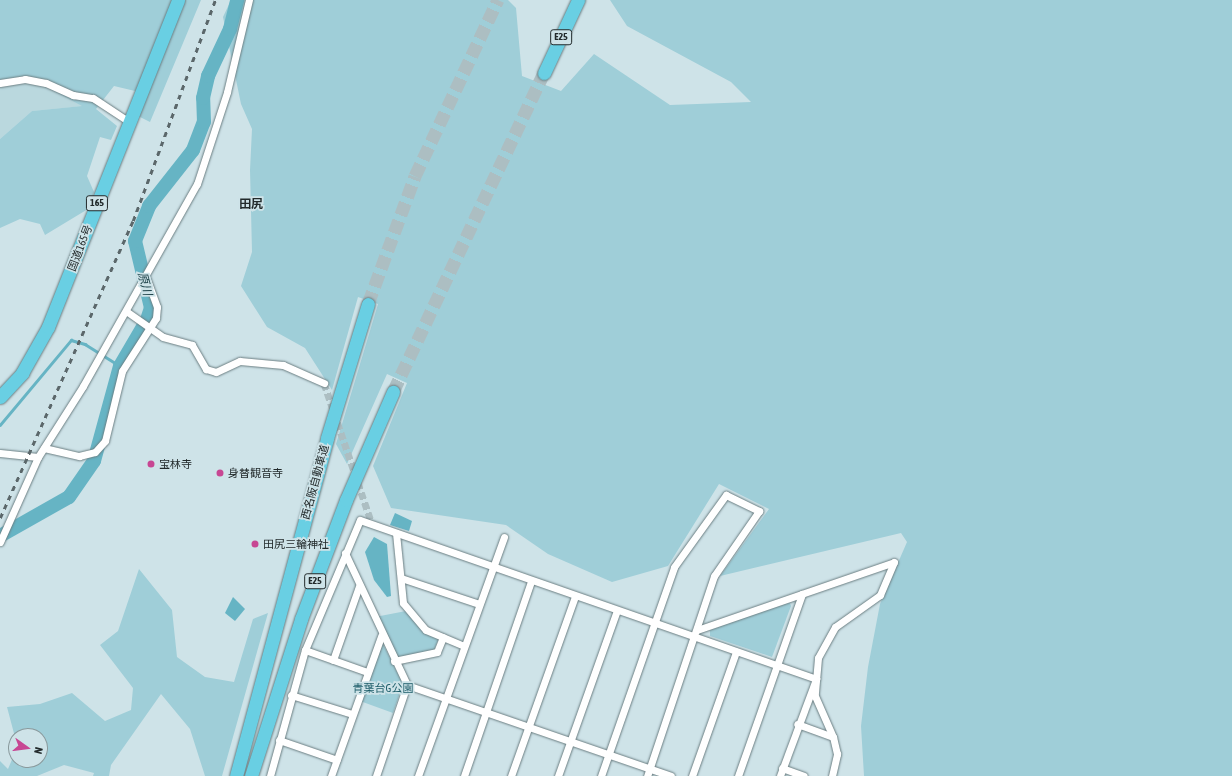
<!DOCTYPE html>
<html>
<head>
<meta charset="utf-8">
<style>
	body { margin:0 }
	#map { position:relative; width:1232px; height:776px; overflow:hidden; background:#cee3e8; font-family:"Asap Condensed","Noto Sans JP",sans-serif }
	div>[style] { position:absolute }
	.built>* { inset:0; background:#bad8de }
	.green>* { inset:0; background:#9fced8 }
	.water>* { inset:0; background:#66b4c4 }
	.stream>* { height:2.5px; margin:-1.25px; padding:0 1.25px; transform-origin:1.25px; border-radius:1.25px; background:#66b4c4 }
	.river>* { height:14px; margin:-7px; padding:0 7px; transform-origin:7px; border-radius:7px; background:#66b4c4 }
	.street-tunnel>* { height:7px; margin-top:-3.5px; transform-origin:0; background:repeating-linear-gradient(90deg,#acbec2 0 7px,transparent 0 10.5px) }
	.highway-tunnel>* { height:13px; margin-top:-6.5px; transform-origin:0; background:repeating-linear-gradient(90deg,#acbec2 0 13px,transparent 0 19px) }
	.roads { filter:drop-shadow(0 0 1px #6b7e82) drop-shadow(0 0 1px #6b7e82) }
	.street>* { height:7px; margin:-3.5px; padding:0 3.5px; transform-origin:3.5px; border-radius:3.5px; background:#fff }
	.highway>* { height:13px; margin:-6.5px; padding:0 6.5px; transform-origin:6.5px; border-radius:6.5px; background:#69cfe3 }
	.rail>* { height:2.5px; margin-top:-1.25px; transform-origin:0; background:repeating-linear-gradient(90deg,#5b676a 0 5px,transparent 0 10px) }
	.dots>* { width:11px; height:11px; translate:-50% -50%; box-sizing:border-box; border:2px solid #cee3e8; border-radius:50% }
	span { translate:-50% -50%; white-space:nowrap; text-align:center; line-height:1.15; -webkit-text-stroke:3.5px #cee3e8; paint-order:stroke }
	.shield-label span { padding:1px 3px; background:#cee3e8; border:1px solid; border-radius:3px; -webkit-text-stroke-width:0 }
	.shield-label { font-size:10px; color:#222a2b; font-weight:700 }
	.street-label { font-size:11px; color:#222a2b }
	.poi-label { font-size:11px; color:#222a2b }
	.left { translate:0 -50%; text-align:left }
	.park-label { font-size:11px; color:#1e5e6a }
	.neighbourhood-label { font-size:12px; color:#222a2b; font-weight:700 }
	.water-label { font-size:12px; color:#1e434a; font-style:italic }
	.north { position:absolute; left:8px; top:728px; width:40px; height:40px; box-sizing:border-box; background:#cee3e8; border:1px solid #89999c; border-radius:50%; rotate:104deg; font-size:11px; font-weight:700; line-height:16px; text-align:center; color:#222a2b }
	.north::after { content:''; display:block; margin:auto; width:14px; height:18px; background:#c74793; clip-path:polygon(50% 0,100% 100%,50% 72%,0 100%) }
</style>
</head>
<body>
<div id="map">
	<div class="built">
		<div style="clip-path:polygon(31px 79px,83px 106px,32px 111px,0 139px,0 83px)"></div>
	</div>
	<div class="green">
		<div style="clip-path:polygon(0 0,201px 0,150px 122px,138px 116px,135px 91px,114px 86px,96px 109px,117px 126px,111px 140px,100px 137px,87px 176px,94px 192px,88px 209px,45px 235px,40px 224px,20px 219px,0 228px,0 139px,32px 111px,82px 106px,31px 79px,0 83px)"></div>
		<div style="clip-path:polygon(231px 0,508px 0,516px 8px,522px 76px,561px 91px,594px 54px,670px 105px,751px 102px,731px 82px,627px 26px,610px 0,1232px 0,1232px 776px,864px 776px,861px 726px,868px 667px,880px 604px,907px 542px,901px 533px,720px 576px,769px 509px,719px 484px,668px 566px,612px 582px,548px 554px,506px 525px,391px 508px,373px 466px,407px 383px,387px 374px,347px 464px,336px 444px,378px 304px,358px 297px,332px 390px,305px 348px,267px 327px,241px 286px,252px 252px,250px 170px,252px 129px,241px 104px,223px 17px)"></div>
		<div style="clip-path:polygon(139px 569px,172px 610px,177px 657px,205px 677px,234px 682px,253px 619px,268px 613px,222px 776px,205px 776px,190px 729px,161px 694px,111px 765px,109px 776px,93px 776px,94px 773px,64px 765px,37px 776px,0 776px,0 761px,8px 769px,16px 750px,16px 760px,40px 760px,40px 736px,16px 736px,16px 741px,7px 707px,40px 704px,72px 693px,105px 721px,131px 710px,133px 688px,100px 645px,118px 631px)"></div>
		<div style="clip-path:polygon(789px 601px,791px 606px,772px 657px,710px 636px,710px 630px)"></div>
		<div style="clip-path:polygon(406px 611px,425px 634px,439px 638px,434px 650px,395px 658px,375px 617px)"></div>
		<div style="clip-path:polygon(382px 642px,403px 684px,393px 713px,360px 701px)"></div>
	</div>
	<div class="water">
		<div style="clip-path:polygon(395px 513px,412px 521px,409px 531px,390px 525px)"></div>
		<div style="clip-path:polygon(374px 537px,387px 544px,391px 596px,387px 597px,374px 580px,365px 552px)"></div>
		<div style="clip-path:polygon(233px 597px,245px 609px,235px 621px,225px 613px)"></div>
	</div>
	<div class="stream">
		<div style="left:0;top:425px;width:111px;rotate:-50.1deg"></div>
		<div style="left:71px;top:340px;width:15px;rotate:16deg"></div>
		<div style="left:85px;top:344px;width:41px;rotate:32.2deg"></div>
	</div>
	<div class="river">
		<div style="left:0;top:536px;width:79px;rotate:-29.5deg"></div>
		<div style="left:69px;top:497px;width:44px;rotate:-55.2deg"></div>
		<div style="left:94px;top:461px;width:98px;rotate:-74.7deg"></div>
		<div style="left:120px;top:366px;width:53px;rotate:-59.6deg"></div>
		<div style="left:147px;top:320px;width:13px;rotate:-72deg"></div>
		<div style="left:151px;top:308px;width:69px;rotate:-103.4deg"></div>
		<div style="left:135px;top:241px;width:38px;rotate:-68deg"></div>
		<div style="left:149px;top:206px;width:71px;rotate:-51.8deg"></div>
		<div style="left:193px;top:150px;width:30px;rotate:-69deg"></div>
		<div style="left:204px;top:122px;width:24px;rotate:-92deg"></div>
		<div style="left:203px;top:98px;width:23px;rotate:-77deg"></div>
		<div style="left:208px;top:76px;width:52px;rotate:-64.9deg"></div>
		<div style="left:230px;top:29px;width:30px;rotate:-76deg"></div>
	</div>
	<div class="street-tunnel">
		<div style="left:324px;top:383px;width:149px;rotate:71.2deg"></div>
	</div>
	<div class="highway-tunnel">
		<div style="left:368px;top:304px;width:136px;rotate:-69.8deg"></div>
		<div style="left:415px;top:176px;width:195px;rotate:-64.8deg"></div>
		<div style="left:393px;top:392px;width:353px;rotate:-64.7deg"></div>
	</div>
	<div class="roads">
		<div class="street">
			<div style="left:0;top:83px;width:25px;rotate:-9deg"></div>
			<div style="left:25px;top:79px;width:21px;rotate:11deg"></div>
			<div style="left:46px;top:83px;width:30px;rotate:24deg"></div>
			<div style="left:73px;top:95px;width:20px;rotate:9deg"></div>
			<div style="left:93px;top:98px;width:42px;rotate:33.3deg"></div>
			<div style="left:126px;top:311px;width:45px;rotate:35.1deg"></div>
			<div style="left:163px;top:337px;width:30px;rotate:15deg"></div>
			<div style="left:192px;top:345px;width:28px;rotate:60deg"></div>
			<div style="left:206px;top:369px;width:10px;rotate:17deg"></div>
			<div style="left:216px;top:372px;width:26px;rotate:-25deg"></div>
			<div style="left:240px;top:361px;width:43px;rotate:5.3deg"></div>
			<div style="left:283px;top:365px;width:45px;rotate:23.7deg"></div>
			<div style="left:44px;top:448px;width:36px;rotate:13deg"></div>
			<div style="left:79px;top:456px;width:16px;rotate:-14deg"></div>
			<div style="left:95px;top:452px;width:15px;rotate:-48deg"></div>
			<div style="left:105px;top:441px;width:72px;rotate:-76.3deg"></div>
			<div style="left:122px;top:371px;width:63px;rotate:-57.3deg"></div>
			<div style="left:156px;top:318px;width:11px;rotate:-85deg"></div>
			<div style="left:157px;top:307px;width:33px;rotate:-110deg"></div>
			<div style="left:0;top:453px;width:38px;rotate:6deg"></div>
			<div style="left:396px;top:533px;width:70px;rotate:84.3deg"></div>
			<div style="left:403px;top:603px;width:35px;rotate:50deg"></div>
			<div style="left:426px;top:630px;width:41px;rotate:22.8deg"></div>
			<div style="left:0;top:542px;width:93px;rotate:-65.9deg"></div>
			<div style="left:38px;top:457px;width:84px;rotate:-57.6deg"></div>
			<div style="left:83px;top:386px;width:232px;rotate:-60.6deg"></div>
			<div style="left:197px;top:184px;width:97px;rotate:-71.9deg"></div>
			<div style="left:227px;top:92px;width:95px;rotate:-76.6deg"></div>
			<div style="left:345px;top:553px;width:146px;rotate:64.8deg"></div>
			<div style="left:407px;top:685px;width:279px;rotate:19deg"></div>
			<div style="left:401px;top:578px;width:82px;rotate:18.4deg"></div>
			<div style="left:697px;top:630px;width:208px;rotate:-19deg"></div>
			<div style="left:894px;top:562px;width:36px;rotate:113deg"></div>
			<div style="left:880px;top:595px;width:55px;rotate:144.6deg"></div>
			<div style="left:835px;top:627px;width:35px;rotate:119deg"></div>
			<div style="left:818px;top:658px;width:38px;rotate:95deg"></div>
			<div style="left:815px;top:696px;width:45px;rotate:66.3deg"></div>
			<div style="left:833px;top:737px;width:38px;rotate:-160deg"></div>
			<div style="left:305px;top:650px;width:66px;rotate:19.5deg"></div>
			<div style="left:333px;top:660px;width:78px;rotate:-70.6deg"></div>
			<div style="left:394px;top:661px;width:44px;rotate:-11.8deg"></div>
			<div style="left:437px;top:652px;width:16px;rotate:-68deg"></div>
			<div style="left:291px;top:695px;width:64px;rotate:17.3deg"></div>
			<div style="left:279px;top:740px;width:61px;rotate:19deg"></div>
			<div style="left:782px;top:768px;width:23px;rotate:20deg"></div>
			<div style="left:270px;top:776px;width:131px;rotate:-74.5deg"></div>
			<div style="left:305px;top:650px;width:141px;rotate:-67.1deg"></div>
			<div style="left:360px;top:520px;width:483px;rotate:19.2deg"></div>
			<div style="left:816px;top:679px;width:103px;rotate:110.4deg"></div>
			<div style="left:331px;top:776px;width:149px;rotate:-70.3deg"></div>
			<div style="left:376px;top:776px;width:96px;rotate:-71.2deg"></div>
			<div style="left:418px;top:776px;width:254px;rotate:-70.2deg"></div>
			<div style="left:464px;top:776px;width:206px;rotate:-71deg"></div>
			<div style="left:511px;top:776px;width:191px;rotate:-70.4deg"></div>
			<div style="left:558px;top:776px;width:176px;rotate:-70.4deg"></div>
			<div style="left:601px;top:776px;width:221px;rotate:-70.7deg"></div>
			<div style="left:674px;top:567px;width:89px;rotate:-54.2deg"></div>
			<div style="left:726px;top:495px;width:37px;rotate:26deg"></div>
			<div style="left:759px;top:511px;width:79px;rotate:124.7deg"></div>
			<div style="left:714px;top:576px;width:211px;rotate:108.5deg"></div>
			<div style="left:692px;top:776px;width:132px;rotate:-70.5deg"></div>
			<div style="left:738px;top:776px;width:193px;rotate:-70.6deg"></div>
			<div style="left:832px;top:776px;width:23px;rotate:-77deg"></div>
			<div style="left:837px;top:754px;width:17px;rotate:-103deg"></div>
		</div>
		<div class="highway">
			<div style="left:544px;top:73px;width:81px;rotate:-65deg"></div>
			<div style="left:0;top:397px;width:33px;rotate:-47deg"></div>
			<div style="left:22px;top:373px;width:53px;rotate:-60.5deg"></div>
			<div style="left:48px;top:327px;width:352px;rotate:-68.3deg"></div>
			<div style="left:236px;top:776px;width:350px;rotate:-74.9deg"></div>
			<div style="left:327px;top:438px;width:140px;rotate:-73deg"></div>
			<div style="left:251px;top:776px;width:165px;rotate:-72.3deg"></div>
			<div style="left:301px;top:619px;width:127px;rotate:-69.3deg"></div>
			<div style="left:346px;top:500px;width:118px;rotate:-66.5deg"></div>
		</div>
	</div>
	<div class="rail">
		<div style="left:0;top:518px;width:325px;rotate:-65.9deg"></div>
		<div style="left:133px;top:221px;width:236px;rotate:-69.6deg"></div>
	</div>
	<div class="dots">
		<div style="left:151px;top:464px;background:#c74793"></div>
		<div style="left:220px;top:473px;background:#c74793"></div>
		<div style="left:255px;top:544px;background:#c74793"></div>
	</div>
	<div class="shield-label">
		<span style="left:561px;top:37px">E25</span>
		<span style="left:97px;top:203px">165</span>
		<span style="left:315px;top:581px">E25</span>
	</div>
	<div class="street-label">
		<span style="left:80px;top:248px;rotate:-69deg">国道165号</span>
		<span style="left:315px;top:482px;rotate:-75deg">西名阪自動車道</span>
	</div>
	<div class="poi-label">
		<span class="left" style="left:159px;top:464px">宝林寺</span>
		<span class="left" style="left:228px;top:473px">身替観音寺</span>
		<span class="left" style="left:263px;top:544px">田尻三輪神社</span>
	</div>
	<div class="park-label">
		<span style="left:383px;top:688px">青葉台G公園</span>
	</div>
	<div class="neighbourhood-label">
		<span style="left:251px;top:205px">田尻</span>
	</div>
	<div class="water-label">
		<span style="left:144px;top:284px;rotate:75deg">原川</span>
	</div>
	<div class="north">N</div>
</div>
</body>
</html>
